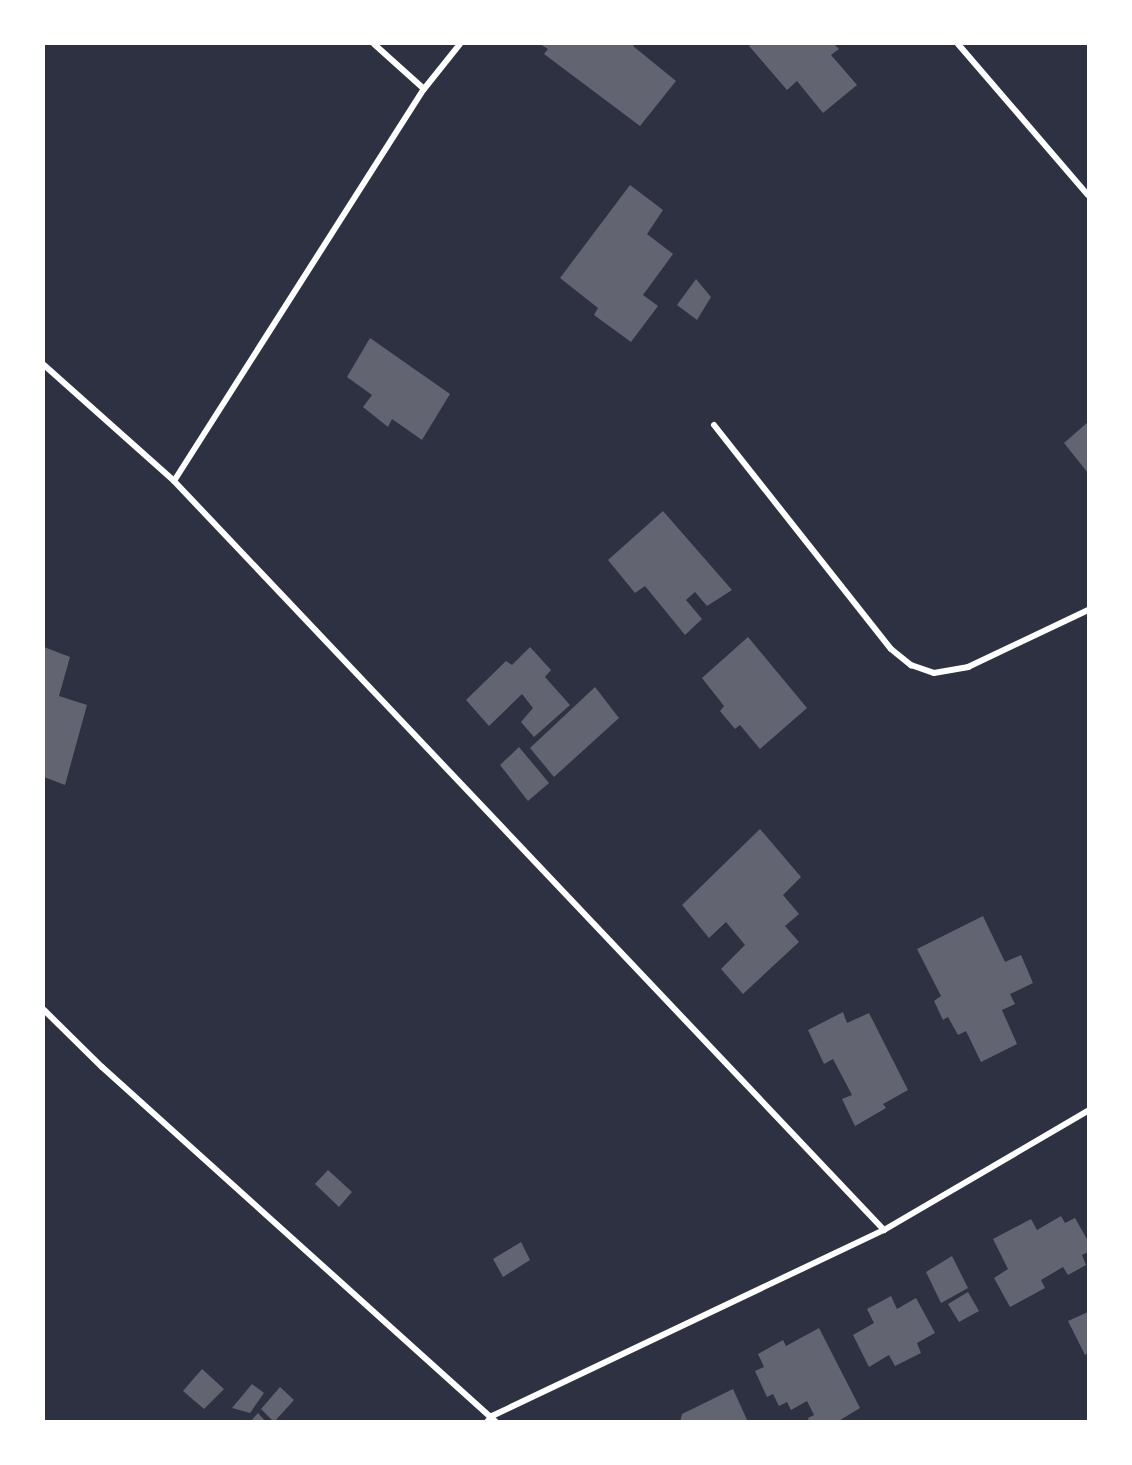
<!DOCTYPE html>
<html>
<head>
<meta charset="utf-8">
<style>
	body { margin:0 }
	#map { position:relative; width:1132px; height:1465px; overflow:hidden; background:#2d3142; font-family:Poppins,sans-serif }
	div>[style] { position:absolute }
	.building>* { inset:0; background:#626471 }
	.minor>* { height:6px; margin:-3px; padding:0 3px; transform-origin:3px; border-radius:3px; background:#fff }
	span { translate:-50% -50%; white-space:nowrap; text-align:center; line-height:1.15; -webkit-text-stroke:6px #fff; paint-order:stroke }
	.frame { position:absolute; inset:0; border:45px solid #fff; pointer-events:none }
</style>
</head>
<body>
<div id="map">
	<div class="building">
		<div style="clip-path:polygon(540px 44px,635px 44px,633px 46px,676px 81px,640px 126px,544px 54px,548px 49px)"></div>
		<div style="clip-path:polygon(752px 44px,834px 44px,839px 49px,831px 55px,857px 85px,823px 113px,797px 81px,787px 90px,749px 46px)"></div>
		<div style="clip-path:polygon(630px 185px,663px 210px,647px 234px,673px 254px,643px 295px,658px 306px,631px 342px,594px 315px,598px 308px,560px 278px)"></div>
		<div style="clip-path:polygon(696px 279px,711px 297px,697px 320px,677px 305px)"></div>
		<div style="clip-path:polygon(370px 338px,450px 394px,422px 440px,392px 419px,388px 427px,363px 407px,372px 395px,347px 377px)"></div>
		<div style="clip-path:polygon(1088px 422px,1088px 473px,1064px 443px)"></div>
		<div style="clip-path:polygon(663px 511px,732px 590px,707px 606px,695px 592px,686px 600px,702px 619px,685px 635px,645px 586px,635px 593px,608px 560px)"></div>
		<div style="clip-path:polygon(748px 637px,807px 708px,760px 749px,740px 725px,735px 729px,720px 711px,724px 706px,702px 678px)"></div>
		<div style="clip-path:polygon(44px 647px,70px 657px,59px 696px,87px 705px,65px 785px,44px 777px)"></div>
		<div style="clip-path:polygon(530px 647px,551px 670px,545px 677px,570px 705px,534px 737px,521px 722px,533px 708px,522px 694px,489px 726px,466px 700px,506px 661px,512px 665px)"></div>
		<div style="clip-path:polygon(595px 687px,619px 718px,554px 777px,530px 748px)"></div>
		<div style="clip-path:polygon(519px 747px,549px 783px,528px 801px,500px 765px)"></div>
		<div style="clip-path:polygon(760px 829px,801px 877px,783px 895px,799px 914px,785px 926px,799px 942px,743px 994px,721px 969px,745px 945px,726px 922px,709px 938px,682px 905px)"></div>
		<div style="clip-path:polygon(983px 916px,1005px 962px,1021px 955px,1033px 983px,1010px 994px,1015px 1004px,1002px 1010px,1017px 1044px,981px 1062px,966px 1031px,958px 1035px,948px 1017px,943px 1020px,934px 1001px,941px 996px,917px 949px)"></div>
		<div style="clip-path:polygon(843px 1012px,847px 1023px,869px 1013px,908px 1090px,883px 1104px,886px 1108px,855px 1126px,842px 1099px,852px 1095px,833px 1059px,824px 1064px,808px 1030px)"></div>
		<div style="clip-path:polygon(328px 1170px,352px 1192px,339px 1207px,315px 1184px)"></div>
		<div style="clip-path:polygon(1061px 1216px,1065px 1223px,1075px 1218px,1088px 1241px,1088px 1252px,1082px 1255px,1086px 1265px,1068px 1275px,1063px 1267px,1041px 1280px,1045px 1288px,1010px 1307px,994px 1278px,1008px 1269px,993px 1239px,1031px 1219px,1037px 1230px)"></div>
		<div style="clip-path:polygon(521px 1242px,530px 1260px,503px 1277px,493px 1259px)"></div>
		<div style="clip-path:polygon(952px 1256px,968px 1288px,941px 1303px,926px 1272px)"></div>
		<div style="clip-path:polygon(968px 1292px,979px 1311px,959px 1322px,948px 1304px)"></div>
		<div style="clip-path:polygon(891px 1296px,897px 1309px,916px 1298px,935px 1333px,917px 1343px,921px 1353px,895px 1366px,889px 1355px,869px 1367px,853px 1335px,874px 1323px,867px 1309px)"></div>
		<div style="clip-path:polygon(1088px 1312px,1088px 1353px,1085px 1355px,1068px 1321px)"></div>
		<div style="clip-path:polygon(819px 1328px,860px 1408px,837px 1422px,809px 1422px,808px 1418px,814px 1415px,807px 1401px,791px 1410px,787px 1402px,779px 1406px,773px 1394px,767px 1397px,755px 1371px,764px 1367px,758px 1354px,783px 1340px,786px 1346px)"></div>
		<div style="clip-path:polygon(202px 1369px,224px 1389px,204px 1409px,183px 1391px)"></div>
		<div style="clip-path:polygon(252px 1384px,264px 1393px,250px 1413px,232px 1408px)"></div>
		<div style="clip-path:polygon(280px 1387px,294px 1400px,274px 1422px,261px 1409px)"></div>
		<div style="clip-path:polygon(733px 1389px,748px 1422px,680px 1422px,682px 1414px)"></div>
		<div style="clip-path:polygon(258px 1413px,266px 1422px,250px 1422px)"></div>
	</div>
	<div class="minor">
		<div style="left:374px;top:44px;width:67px;rotate:42deg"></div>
		<div style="left:958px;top:44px;width:199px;rotate:49.3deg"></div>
		<div style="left:44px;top:365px;width:174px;rotate:41.7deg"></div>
		<div style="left:174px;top:481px;width:1032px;rotate:46.53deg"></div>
		<div style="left:714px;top:425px;width:285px;rotate:51.7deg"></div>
		<div style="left:891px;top:649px;width:26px;rotate:39deg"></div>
		<div style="left:911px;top:665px;width:24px;rotate:19deg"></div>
		<div style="left:934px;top:673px;width:35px;rotate:-10deg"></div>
		<div style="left:968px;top:667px;width:133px;rotate:-25.4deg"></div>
		<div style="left:174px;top:481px;width:465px;rotate:-57.5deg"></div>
		<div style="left:424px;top:89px;width:58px;rotate:-51.3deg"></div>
		<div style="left:44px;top:1010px;width:81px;rotate:44.5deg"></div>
		<div style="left:102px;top:1067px;width:530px;rotate:42.02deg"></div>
		<div style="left:487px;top:1422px;width:8px;rotate:-50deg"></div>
		<div style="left:492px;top:1416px;width:434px;rotate:-25.4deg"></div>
		<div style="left:884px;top:1230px;width:236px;rotate:-30.3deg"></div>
	</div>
	<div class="frame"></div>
</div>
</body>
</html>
